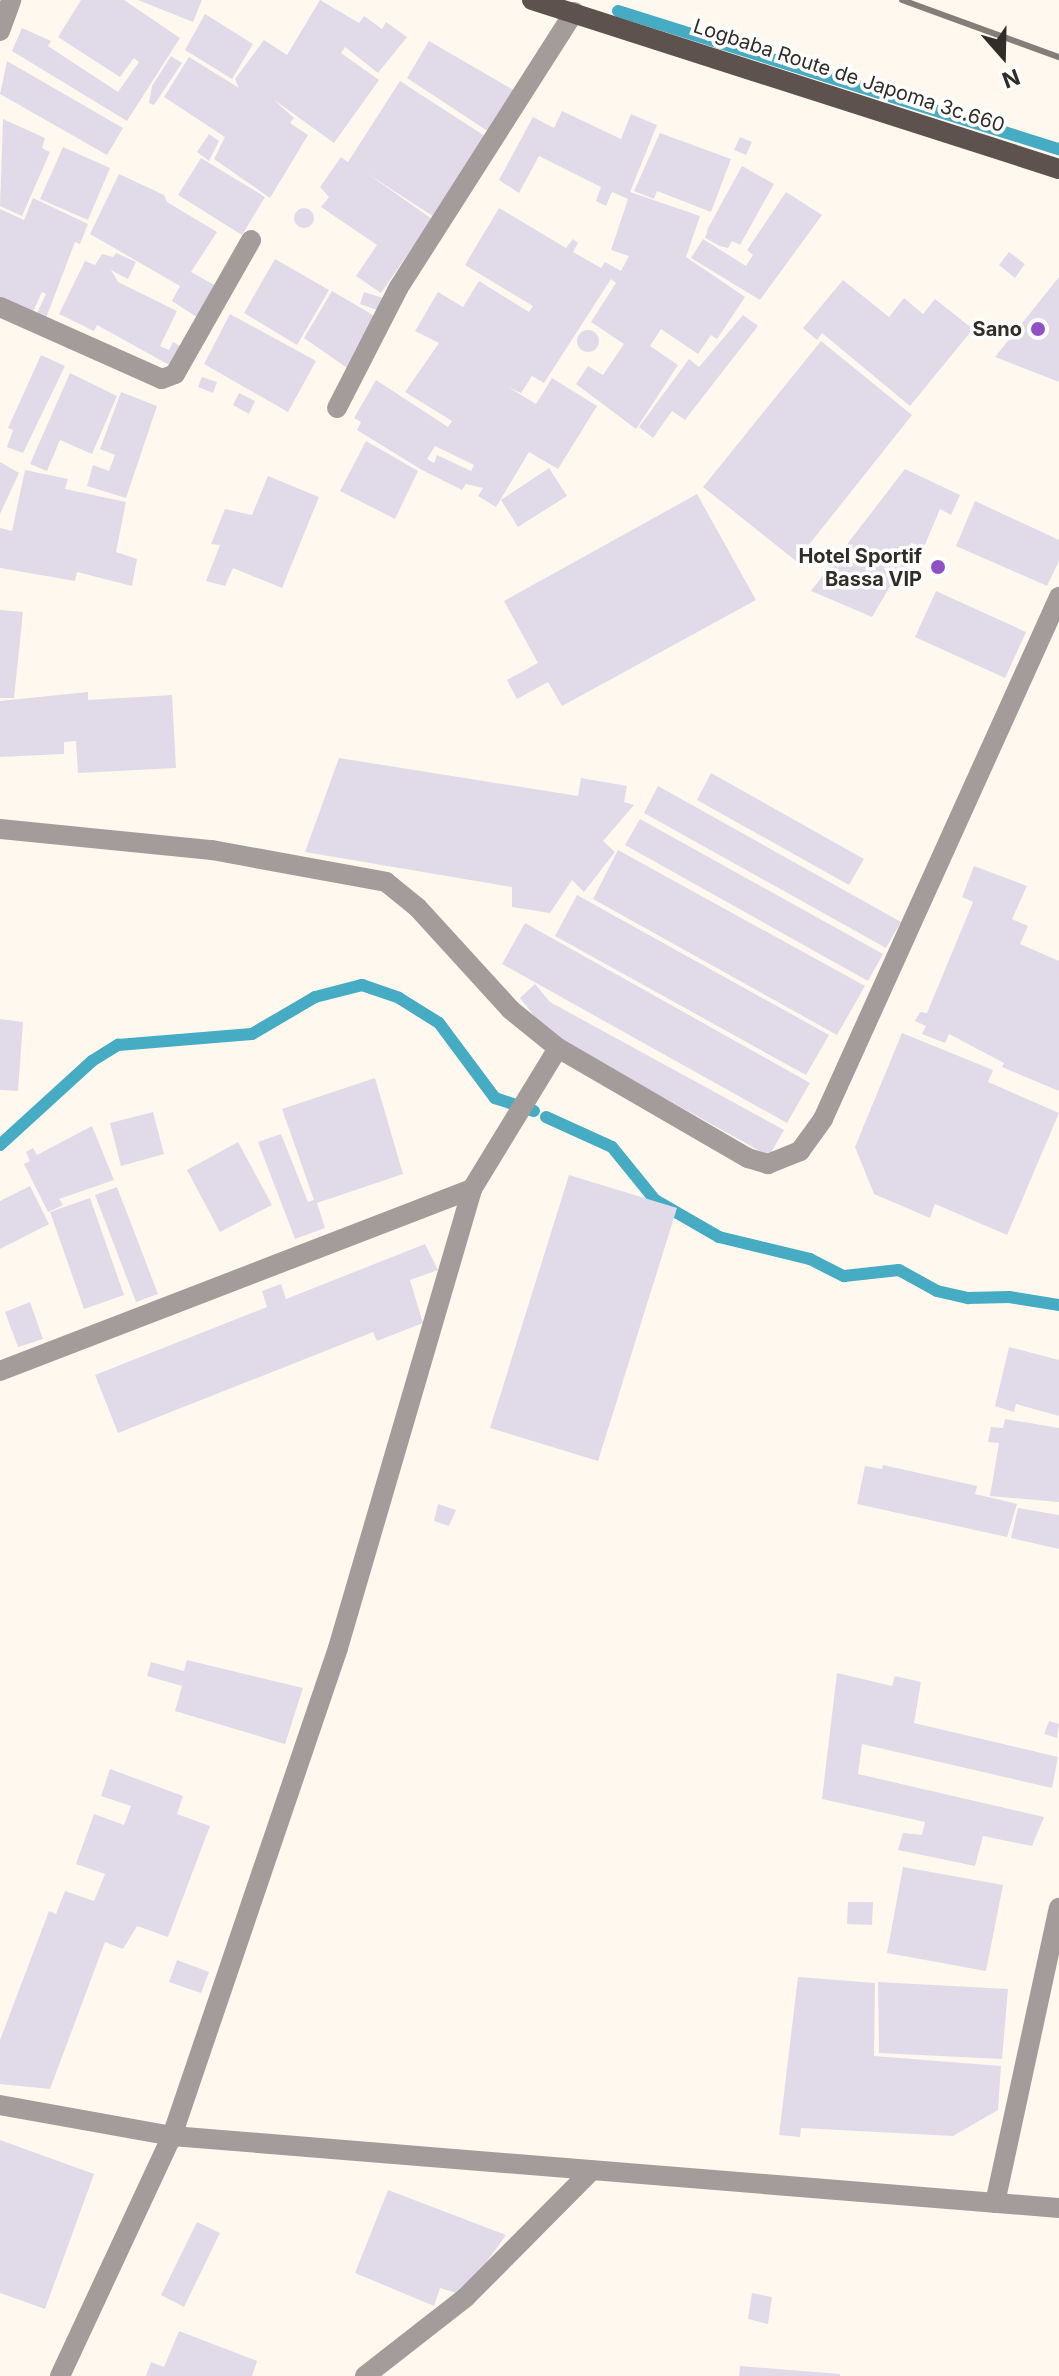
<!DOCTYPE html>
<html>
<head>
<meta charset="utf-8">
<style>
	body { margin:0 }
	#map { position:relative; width:1059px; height:2376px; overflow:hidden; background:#fff8ee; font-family:Inter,sans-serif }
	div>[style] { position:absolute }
	.stream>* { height:12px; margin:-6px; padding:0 6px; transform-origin:6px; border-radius:6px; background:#45acc3 }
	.building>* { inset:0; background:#e1dbe9 }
	.round { border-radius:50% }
	.minor>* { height:20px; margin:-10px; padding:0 10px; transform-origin:10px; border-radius:10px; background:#a49c9b }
	.major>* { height:20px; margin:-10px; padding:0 10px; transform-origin:10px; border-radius:10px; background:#5e524f }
	.rail>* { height:6px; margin:-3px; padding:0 3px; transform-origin:3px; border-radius:3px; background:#837e77 }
	.dots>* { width:22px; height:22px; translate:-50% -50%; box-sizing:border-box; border:4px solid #fff; border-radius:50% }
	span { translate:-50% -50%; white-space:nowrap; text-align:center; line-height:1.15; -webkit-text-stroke:7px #fff; paint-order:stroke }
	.street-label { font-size:20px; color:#312e29 }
	.poi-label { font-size:20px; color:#312e29; font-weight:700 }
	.right { translate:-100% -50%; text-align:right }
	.north { position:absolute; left:963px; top:16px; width:80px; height:80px; -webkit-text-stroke:6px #fff; paint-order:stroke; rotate:160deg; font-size:22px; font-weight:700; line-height:32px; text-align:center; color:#312e29 }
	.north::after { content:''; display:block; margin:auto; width:28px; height:36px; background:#312e29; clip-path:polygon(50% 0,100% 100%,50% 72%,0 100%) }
</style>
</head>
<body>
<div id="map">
	<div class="stream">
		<div style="left:618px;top:11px;width:462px;rotate:17.4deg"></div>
		<div style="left:546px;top:1117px;width:72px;rotate:24.4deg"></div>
		<div style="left:612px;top:1147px;width:68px;rotate:50.9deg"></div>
		<div style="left:655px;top:1200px;width:74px;rotate:30deg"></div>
		<div style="left:719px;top:1237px;width:94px;rotate:13.6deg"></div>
		<div style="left:810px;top:1259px;width:38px;rotate:27deg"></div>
		<div style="left:844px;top:1276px;width:55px;rotate:-6.2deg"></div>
		<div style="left:899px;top:1270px;width:43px;rotate:28.9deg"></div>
		<div style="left:937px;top:1291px;width:32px;rotate:13deg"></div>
		<div style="left:968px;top:1298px;width:41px;rotate:-1.4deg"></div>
		<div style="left:1009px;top:1297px;width:51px;rotate:9.1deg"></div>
		<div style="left:0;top:1145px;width:125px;rotate:-42.4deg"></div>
		<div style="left:92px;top:1061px;width:31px;rotate:-32deg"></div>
		<div style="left:118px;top:1045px;width:134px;rotate:-4.7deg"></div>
		<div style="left:252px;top:1034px;width:73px;rotate:-30.4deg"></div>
		<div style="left:315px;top:997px;width:49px;rotate:-14.3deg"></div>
		<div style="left:362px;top:985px;width:39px;rotate:19deg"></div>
		<div style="left:399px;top:998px;width:47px;rotate:32deg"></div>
		<div style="left:439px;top:1023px;width:94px;rotate:53.3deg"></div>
		<div style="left:495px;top:1098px;width:41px;rotate:18.4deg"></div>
	</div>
	<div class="building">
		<div style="clip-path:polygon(81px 0,124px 0,180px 38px,127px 121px,12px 51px,22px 28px,51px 41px,48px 46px,118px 92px,139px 62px,134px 58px,120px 77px,58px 37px)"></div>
		<div style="clip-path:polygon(138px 0,202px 0,193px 22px)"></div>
		<div style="clip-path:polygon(320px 0,359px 23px,364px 16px,382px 29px,386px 22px,407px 37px,378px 73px,345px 47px,341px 53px,379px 80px,334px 143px,273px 99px,294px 118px,290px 123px,308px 135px,270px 198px,214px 159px,225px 137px,164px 97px,189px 57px,239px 88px,235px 79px,264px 40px,287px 55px)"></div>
		<div style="clip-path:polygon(205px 14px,253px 44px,232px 79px,185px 50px)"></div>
		<div style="clip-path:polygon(429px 41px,517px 92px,492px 134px,407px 78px)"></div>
		<div style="clip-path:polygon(171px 56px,182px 63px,154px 105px,149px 103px,152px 86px)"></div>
		<div style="clip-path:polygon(7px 61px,123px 128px,107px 155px,0 94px)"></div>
		<div style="clip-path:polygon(400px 81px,494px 142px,442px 222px,368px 174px,432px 219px,381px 293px,356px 276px,377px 245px,321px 207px,329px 197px,320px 187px,341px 157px,348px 162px)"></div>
		<div style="clip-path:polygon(evenodd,562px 111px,621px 139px,631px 114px,657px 125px,630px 192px,700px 216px,686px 257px,745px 297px,717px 339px,711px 335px,698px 354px,661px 329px,650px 346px,678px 365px,636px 429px,576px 384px,588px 366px,603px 375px,624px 344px,591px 322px,616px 283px,611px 279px,544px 383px,532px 376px,521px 393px,508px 387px,536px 404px,552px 378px,597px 406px,558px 469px,529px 452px,496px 507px,478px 496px,483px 488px,466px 484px,462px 490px,422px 470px,357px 430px,361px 422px,354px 418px,376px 380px,448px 427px,452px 421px,405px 392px,439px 343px,415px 331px,438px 292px,463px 307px,479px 281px,529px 312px,533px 306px,465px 265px,499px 208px,566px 248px,573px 239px,578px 243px,573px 252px,601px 268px,605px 262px,621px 271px,629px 256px,611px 250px,628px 199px,612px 192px,606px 206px,596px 201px,601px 187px,539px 156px,519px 193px,499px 180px,533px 117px,554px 128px,562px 111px,435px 446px,474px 465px,471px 471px,437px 455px,434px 463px,427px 459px,435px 446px)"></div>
		<div style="clip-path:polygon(3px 119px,45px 138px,42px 148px,50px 152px,22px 216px,0 206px)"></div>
		<div style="clip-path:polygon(660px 133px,731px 159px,711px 212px,657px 191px,654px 199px,634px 191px)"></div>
		<div style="clip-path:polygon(209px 134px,219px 141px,209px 161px,197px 152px)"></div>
		<div style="clip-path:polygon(740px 137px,752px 142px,746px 155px,734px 150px)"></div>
		<div style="clip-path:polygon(63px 147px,110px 168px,88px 220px,40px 199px)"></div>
		<div style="clip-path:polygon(201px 158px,265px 197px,242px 235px,178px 195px)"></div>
		<div style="clip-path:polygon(742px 166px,774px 184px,740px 245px,732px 241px,728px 248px,720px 246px,705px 238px,708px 228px)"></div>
		<div style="clip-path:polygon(119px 174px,164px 195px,167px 202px,217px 232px,191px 272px,218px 287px,198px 318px,172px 301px,180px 286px,90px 234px)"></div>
		<div style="clip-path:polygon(786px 192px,822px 215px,760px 300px,691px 258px,703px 239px,746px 266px,753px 255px,747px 250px)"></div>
		<div style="clip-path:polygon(33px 198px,88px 224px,80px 244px,75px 242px,46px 318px,37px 313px,46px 294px,42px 292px,32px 314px,0 299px,0 209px,24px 220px)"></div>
		<div class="round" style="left:294px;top:208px;width:20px;height:20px"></div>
		<div style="clip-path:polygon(1009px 252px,1025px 264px,1015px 278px,999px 265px)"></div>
		<div style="clip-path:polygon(116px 253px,136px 262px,128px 279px,111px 270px,118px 282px,177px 311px,160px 346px,169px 350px,173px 342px,180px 346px,171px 366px,97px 325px,94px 331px,59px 314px,85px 261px,95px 265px,102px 254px,113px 257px)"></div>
		<div style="clip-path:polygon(275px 259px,329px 290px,297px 345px,244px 313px)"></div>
		<div style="clip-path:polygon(1059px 277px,1059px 382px,995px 357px)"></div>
		<div style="clip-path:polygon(843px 280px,889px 317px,904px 298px,923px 314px,935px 299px,973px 329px,910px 406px,822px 333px,817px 340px,803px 328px)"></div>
		<div style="clip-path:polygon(332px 291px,383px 321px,353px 372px,304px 338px)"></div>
		<div style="clip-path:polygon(364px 292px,383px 298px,377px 310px,360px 304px)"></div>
		<div style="clip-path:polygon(230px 314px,316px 361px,288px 412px,204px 364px)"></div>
		<div style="clip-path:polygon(743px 315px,758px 326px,685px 420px,672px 411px,653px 438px,639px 427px,689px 359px,699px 367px)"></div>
		<div class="round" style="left:577px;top:330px;width:22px;height:22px"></div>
		<div style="clip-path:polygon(821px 341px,912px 415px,796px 561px,703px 487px)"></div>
		<div style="clip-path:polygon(41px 355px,65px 366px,23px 453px,7px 447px,13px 430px,8px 428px)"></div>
		<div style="clip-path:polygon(70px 373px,117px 396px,92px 454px,60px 440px,47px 471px,30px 464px)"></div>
		<div style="clip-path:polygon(202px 377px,217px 382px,213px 393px,198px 387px)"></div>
		<div style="clip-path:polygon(121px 392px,157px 406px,126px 498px,87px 486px,93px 465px,109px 471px,115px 455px,100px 449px)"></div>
		<div style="clip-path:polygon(239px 393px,255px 401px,249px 414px,233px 405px)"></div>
		<div style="clip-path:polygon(366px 441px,418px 471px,395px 519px,340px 491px)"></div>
		<div style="clip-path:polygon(0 462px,19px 473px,0 514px)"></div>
		<div style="clip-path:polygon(549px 468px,567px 496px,518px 527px,501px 500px)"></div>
		<div style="clip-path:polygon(905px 469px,960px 495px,951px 515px,940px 509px,924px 547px,911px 543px,901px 586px,892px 583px,872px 617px,811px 591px)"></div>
		<div style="clip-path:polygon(25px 470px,68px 479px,65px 489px,126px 502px,116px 552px,137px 559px,132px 586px,77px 572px,75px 581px,0 568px,0 528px,12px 531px)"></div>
		<div style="clip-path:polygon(268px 476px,319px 497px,282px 588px,233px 568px,225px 586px,206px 581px,220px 545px,211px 544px,225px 509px,252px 515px)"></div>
		<div style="clip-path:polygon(697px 494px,756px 600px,562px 706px,548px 682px,517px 699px,507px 680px,538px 663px,504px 601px)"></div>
		<div style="clip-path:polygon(975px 501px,1059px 540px,1059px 561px,1047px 586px,956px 546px)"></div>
		<div style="clip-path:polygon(936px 591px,1026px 632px,1005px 678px,915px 637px)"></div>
		<div style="clip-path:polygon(0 610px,23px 612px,14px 698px,0 698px)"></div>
		<div style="clip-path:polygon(88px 692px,88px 700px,172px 695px,176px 768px,78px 773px,76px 741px,64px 742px,64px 754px,0 757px,0 701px)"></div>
		<div style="clip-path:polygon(339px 758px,578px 796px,581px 778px,627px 786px,624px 802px,634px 805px,603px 841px,615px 852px,584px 892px,572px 880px,550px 913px,512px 907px,512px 887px,305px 852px)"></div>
		<div style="clip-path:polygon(711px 773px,864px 859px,849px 885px,697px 800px)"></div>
		<div style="clip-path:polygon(658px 786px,901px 922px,886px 948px,644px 813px)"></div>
		<div style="clip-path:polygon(640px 819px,883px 954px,868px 981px,625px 845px)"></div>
		<div style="clip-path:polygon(618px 850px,865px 986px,837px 1035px,593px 899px)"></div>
		<div style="clip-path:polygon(974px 866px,1027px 886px,1012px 919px,1028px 926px,1020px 944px,1059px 961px,1059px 1091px,1002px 1067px,1004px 1063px,949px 1034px,945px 1043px,922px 1034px,926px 1026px,915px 1021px,920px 1012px,927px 1013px,973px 902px,962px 897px)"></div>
		<div style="clip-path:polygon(577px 895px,829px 1035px,806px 1075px,555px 936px)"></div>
		<div style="clip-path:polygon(525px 923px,810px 1083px,787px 1123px,502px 964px)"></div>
		<div style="clip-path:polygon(535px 984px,550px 1002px,784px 1130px,769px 1156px,536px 1027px,539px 1022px,520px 998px)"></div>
		<div style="clip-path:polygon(0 1019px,23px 1022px,18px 1091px,0 1090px)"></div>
		<div style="clip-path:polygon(902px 1033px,993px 1070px,988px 1082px,1059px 1113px,1007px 1235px,935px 1204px,930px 1218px,874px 1194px,855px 1147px)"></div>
		<div style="clip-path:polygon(375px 1078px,403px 1174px,317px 1203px,325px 1228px,295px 1239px,258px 1142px,281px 1134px,308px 1202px,314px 1200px,282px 1109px)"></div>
		<div style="clip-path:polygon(153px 1112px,164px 1154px,121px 1166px,110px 1123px)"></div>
		<div style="clip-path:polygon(92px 1126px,114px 1180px,59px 1199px,63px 1205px,48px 1212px,24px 1164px,30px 1161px,26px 1152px,33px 1148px,37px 1155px)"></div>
		<div style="clip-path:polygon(238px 1142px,272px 1205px,220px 1232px,187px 1170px)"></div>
		<div style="clip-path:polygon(569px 1175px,677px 1208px,598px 1461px,490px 1428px)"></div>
		<div style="clip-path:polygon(30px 1186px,49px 1224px,0 1249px,0 1201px)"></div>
		<div style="clip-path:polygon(117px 1187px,158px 1294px,136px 1302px,95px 1195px)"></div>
		<div style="clip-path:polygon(90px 1198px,124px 1295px,84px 1309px,50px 1212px)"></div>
		<div style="clip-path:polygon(425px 1244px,438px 1270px,410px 1280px,423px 1323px,377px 1341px,373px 1332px,118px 1433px,95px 1375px,267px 1307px,262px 1291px,281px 1284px,286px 1299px)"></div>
		<div style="clip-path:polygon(30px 1302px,43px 1339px,18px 1347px,5px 1312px)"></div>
		<div style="clip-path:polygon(1009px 1347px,1059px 1360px,1059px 1416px,1016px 1404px,1014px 1412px,995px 1406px)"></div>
		<div style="clip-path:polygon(1005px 1419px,1059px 1428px,1059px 1502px,990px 1496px,999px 1443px,988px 1442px,991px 1427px,1003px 1428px)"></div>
		<div style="clip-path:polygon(883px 1465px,977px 1486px,975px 1494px,1017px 1504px,1007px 1537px,857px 1504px,865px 1466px,882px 1469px)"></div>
		<div style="clip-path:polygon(438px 1504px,456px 1510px,449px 1526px,434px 1521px)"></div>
		<div style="clip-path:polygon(1018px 1508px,1059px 1515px,1059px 1549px,1011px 1538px)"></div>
		<div style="clip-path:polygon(187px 1660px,303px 1688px,285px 1744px,175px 1711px,182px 1686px,147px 1676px,151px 1662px,184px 1671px)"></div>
		<div style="clip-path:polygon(837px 1673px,892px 1686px,895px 1676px,921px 1682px,914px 1723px,1058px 1757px,1052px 1788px,862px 1744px,858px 1774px,1044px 1817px,1032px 1846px,983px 1836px,975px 1866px,898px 1850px,903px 1833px,922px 1835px,925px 1822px,822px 1799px)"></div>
		<div style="clip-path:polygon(1049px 1721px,1059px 1724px,1057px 1738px,1044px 1734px)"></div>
		<div style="clip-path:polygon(110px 1769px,183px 1796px,177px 1814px,210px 1826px,168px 1937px,137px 1926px,123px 1949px,105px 1942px,50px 2089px,0 2084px,0 2040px,49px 1911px,56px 1914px,65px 1891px,94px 1901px,105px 1874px,76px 1864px,94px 1814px,124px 1825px,131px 1806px,101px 1796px)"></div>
		<div style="clip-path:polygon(903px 1867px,1003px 1885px,986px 1971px,887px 1953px)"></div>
		<div style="clip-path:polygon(848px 1902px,873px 1902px,872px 1925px,847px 1924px)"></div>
		<div style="clip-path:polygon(177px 1960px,209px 1972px,201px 1993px,169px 1982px)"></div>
		<div style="clip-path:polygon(798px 1977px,875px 1983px,874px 2056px,1001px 2066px,998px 2110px,953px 2136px,801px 2128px,800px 2137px,779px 2135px)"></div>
		<div style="clip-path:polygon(878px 1982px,1008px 1989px,1002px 2059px,879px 2053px)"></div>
		<div style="clip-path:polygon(0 2140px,94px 2174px,45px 2309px,0 2293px)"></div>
		<div style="clip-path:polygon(388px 2190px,506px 2235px,463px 2295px,440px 2288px,434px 2306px,355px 2273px)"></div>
		<div style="clip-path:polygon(197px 2222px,220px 2233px,184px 2307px,161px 2295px)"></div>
		<div style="clip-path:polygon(752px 2293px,772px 2297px,768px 2324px,748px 2319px)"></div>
		<div style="clip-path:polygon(179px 2331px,257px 2361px,252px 2376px,146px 2376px,151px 2362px,164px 2367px)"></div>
		<div style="clip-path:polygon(740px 2366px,840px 2374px,840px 2376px,739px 2376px)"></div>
	</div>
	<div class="minor">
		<div style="left:0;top:31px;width:33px;rotate:-70deg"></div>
		<div style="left:0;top:307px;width:177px;rotate:24deg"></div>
		<div style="left:162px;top:379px;width:14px;rotate:-21deg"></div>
		<div style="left:175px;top:374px;width:154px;rotate:-60.4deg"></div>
		<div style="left:337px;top:408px;width:136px;rotate:-62.9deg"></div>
		<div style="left:399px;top:287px;width:326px;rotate:-57.5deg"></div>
		<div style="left:0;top:829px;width:213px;rotate:5.7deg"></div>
		<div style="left:212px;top:850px;width:177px;rotate:10.4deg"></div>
		<div style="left:386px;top:882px;width:40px;rotate:39deg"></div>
		<div style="left:417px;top:907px;width:139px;rotate:47.6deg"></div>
		<div style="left:511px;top:1010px;width:60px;rotate:39deg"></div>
		<div style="left:558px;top:1048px;width:220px;rotate:30.1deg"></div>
		<div style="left:748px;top:1158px;width:21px;rotate:17deg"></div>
		<div style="left:768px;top:1164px;width:35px;rotate:-22deg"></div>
		<div style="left:800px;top:1151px;width:39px;rotate:-54deg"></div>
		<div style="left:823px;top:1119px;width:573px;rotate:-65.67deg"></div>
		<div style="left:0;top:1371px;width:506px;rotate:-21.09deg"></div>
		<div style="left:0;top:2105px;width:175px;rotate:10.2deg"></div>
		<div style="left:172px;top:2136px;width:890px;rotate:4.64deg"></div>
		<div style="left:995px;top:2203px;width:302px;rotate:-77.8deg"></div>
		<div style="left:60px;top:2376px;width:265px;rotate:-65deg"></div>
		<div style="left:172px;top:2136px;width:515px;rotate:-71.21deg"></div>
		<div style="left:338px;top:1648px;width:478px;rotate:-73.7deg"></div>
		<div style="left:472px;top:1189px;width:165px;rotate:-58.6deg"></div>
		<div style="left:365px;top:2376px;width:127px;rotate:-38deg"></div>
		<div style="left:465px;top:2298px;width:180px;rotate:-45.2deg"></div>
	</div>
	<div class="major">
		<div style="left:532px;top:0;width:553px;rotate:17.78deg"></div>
	</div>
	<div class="rail">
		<div style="left:902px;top:0;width:167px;rotate:20deg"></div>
	</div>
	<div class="dots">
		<div style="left:1038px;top:329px;background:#9051c7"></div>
		<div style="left:938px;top:567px;background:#9051c7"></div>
	</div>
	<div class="street-label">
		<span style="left:849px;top:76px;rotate:18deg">Logbaba Route de Japoma 3c.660</span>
	</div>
	<div class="poi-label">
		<span class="right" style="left:1022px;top:329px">Sano</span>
		<span class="right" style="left:922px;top:568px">Hotel Sportif<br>Bassa VIP</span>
	</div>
	<div class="north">N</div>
</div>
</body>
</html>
